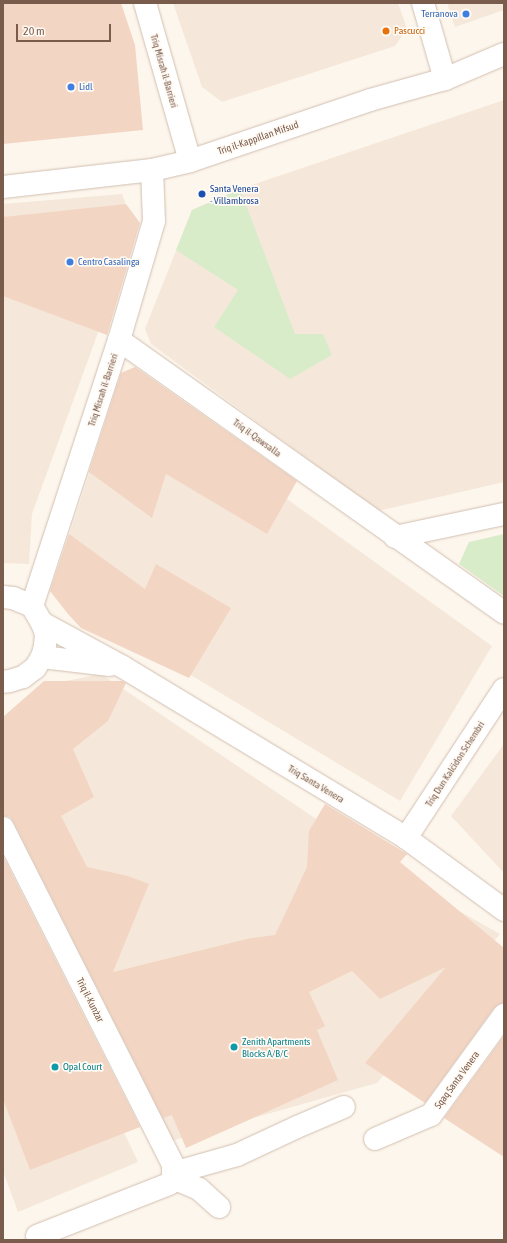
<!DOCTYPE html>
<html>
<head>
<meta charset="utf-8">
<style>
	body { margin:0 }
	#map { position:relative; width:507px; height:1243px; overflow:hidden; background:#fdf6ec; font-family:"Asap Condensed",sans-serif }
	div>[style] { position:absolute }
	.residential>* { inset:0; background:#f5e8da }
	.green>* { inset:0; background:#d8ecc9 }
	.building>* { inset:0; background:#f3d5c3 }
	.roads { filter:drop-shadow(0 0 1px #d1beb0) drop-shadow(0 0 1px #d1beb0) }
	.minor>* { height:22px; margin:-11px; padding:0 11px; transform-origin:11px; border-radius:11px; background:#fff }
	.dots>* { width:11px; height:11px; translate:-50% -50%; box-sizing:border-box; border:2px solid #fffaf3; border-radius:50% }
	span { translate:-50% -50%; white-space:nowrap; text-align:center; line-height:1.15; -webkit-text-stroke:3.5px #fffaf3; paint-order:stroke }
	.shop-label { font-size:10px; color:#366cbe }
	.right { translate:-100% -50%; text-align:right }
	.left { translate:0 -50%; text-align:left }
	.food-label { font-size:10px; color:#c56008 }
	.street-label { font-size:10px; color:#7a5c4d }
	.transit-label { font-size:10px; color:#164399 }
	.culture-label { font-size:10px; color:#0d838f }
	.frame { position:absolute; inset:0; border:4px solid #7a5c4d; pointer-events:none }
	.scale { position:absolute; left:16px; top:24px; width:95px; height:18px; box-sizing:border-box; border:2px solid #7a5c4d; border-top:0; padding-left:5px; font-size:12px; line-height:14px; white-space:nowrap; color:#7a5c4d; -webkit-text-stroke:3px #fffaf3; paint-order:stroke }
</style>
</head>
<body>
<div id="map">
	<div class="residential">
		<div style="clip-path:polygon(173px 3px,398px 3px,407px 29px,395px 46px,222px 102px,202px 87px)"></div>
		<div style="clip-path:polygon(447px 3px,504px 3px,504px 10px,455px 27px)"></div>
		<div style="clip-path:polygon(504px 100px,504px 482px,378px 511px,151px 344px,145px 329px,192px 210px,240px 189px)"></div>
		<div style="clip-path:polygon(122px 194px,135px 231px,32px 514px,29px 564px,3px 563px,3px 204px)"></div>
		<div style="clip-path:polygon(118px 386px,181px 423px,492px 646px,400px 801px,51px 591px)"></div>
		<div style="clip-path:polygon(101px 674px,420px 889px,500px 934px,377px 1083px,171px 1141px,3px 803px,46px 685px)"></div>
		<div style="clip-path:polygon(504px 744px,504px 873px,451px 816px)"></div>
		<div style="clip-path:polygon(3px 876px,138px 1162px,18px 1212px,3px 1171px)"></div>
	</div>
	<div class="green">
		<div style="clip-path:polygon(240px 189px,295px 334px,323px 334px,332px 355px,290px 379px,214px 327px,238px 290px,176px 250px,192px 210px)"></div>
		<div style="clip-path:polygon(504px 534px,504px 596px,459px 564px,469px 542px)"></div>
	</div>
	<div class="building">
		<div style="clip-path:polygon(3px 3px,121px 3px,135px 45px,143px 130px,3px 144px)"></div>
		<div style="clip-path:polygon(126px 204px,140px 223px,107px 335px,3px 296px,3px 217px)"></div>
		<div style="clip-path:polygon(135px 367px,297px 481px,267px 534px,166px 474px,152px 518px,89px 472px,121px 373px)"></div>
		<div style="clip-path:polygon(69px 534px,145px 589px,156px 564px,231px 608px,189px 678px,81px 628px,68px 614px,50px 591px)"></div>
		<div style="clip-path:polygon(44px 681px,122px 681px,126px 683px,108px 721px,73px 749px,94px 797px,61px 816px,87px 867px,128px 876px,149px 884px,113px 972px,251px 938px,275px 935px,307px 867px,309px 831px,325px 804px,407px 854px,400px 862px,504px 948px,504px 1003px,499px 1004px,494px 1008px,425px 1103px,365px 1063px,446px 967px,380px 999px,352px 971px,309px 992px,325px 1026px,317px 1030px,338px 1080px,186px 1148px,172px 1115px,163px 1118px,14px 822px,10px 817px,3px 816px,3px 717px)"></div>
		<div style="clip-path:polygon(3px 856px,140px 1127px,30px 1170px,3px 1099px)"></div>
		<div style="clip-path:polygon(504px 1036px,504px 1157px,444px 1118px)"></div>
	</div>
	<div class="roads">
		<div class="minor">
			<div style="left:145px;top:3px;width:164px;rotate:74.1deg"></div>
			<div style="left:423px;top:3px;width:79px;rotate:73.9deg"></div>
			<div style="left:3px;top:187px;width:150px;rotate:-6.5deg"></div>
			<div style="left:152px;top:170px;width:39px;rotate:-13deg"></div>
			<div style="left:190px;top:161px;width:190px;rotate:-18.7deg"></div>
			<div style="left:370px;top:100px;width:78px;rotate:-15.6deg"></div>
			<div style="left:445px;top:79px;width:64px;rotate:-23deg"></div>
			<div style="left:119px;top:340px;width:472px;rotate:35.3deg"></div>
			<div style="left:395px;top:537px;width:111px;rotate:-11.9deg"></div>
			<div style="left:3px;top:597px;width:10px;rotate:6deg"></div>
			<div style="left:13px;top:598px;width:21px;rotate:23deg"></div>
			<div style="left:32px;top:606px;width:20px;rotate:60deg"></div>
			<div style="left:42px;top:623px;width:12px;rotate:70deg"></div>
			<div style="left:46px;top:634px;width:12px;rotate:95deg"></div>
			<div style="left:45px;top:646px;width:11px;rotate:105deg"></div>
			<div style="left:42px;top:657px;width:13px;rotate:122deg"></div>
			<div style="left:35px;top:668px;width:15px;rotate:143deg"></div>
			<div style="left:23px;top:677px;width:14px;rotate:163deg"></div>
			<div style="left:10px;top:681px;width:7px;rotate:172deg"></div>
			<div style="left:32px;top:606px;width:280px;rotate:-71.9deg"></div>
			<div style="left:119px;top:340px;width:124px;rotate:-73.6deg"></div>
			<div style="left:154px;top:221px;width:51px;rotate:-92.2deg"></div>
			<div style="left:42px;top:623px;width:92px;rotate:28.5deg"></div>
			<div style="left:123px;top:667px;width:331px;rotate:31.1deg"></div>
			<div style="left:406px;top:838px;width:122px;rotate:36.3deg"></div>
			<div style="left:42px;top:657px;width:68px;rotate:6.7deg"></div>
			<div style="left:3px;top:828px;width:377px;rotate:63.2deg"></div>
			<div style="left:173px;top:1165px;width:13px;rotate:90deg"></div>
			<div style="left:173px;top:1178px;width:7px;rotate:124deg"></div>
			<div style="left:169px;top:1184px;width:142px;rotate:158.5deg"></div>
			<div style="left:406px;top:838px;width:178px;rotate:-56.7deg"></div>
			<div style="left:375px;top:1139px;width:61px;rotate:-23.2deg"></div>
			<div style="left:431px;top:1115px;width:124px;rotate:-53.9deg"></div>
			<div style="left:173px;top:1173px;width:66px;rotate:-15.7deg"></div>
			<div style="left:237px;top:1155px;width:66px;rotate:-25deg"></div>
			<div style="left:297px;top:1127px;width:51px;rotate:-23.1deg"></div>
			<div style="left:173px;top:1178px;width:28px;rotate:23deg"></div>
			<div style="left:199px;top:1189px;width:27px;rotate:42deg"></div>
		</div>
	</div>
	<div class="dots">
		<div style="left:466px;top:14px;background:#3f7fe0"></div>
		<div style="left:386px;top:31px;background:#e8710a"></div>
		<div style="left:71px;top:87px;background:#3f7fe0"></div>
		<div style="left:202px;top:194px;background:#1a4fb4"></div>
		<div style="left:70px;top:262px;background:#3f7fe0"></div>
		<div style="left:234px;top:1047px;background:#0f9aa8"></div>
		<div style="left:55px;top:1067px;background:#0f9aa8"></div>
	</div>
	<div class="shop-label">
		<span class="right" style="left:458px;top:14px">Terranova</span>
		<span class="left" style="left:79px;top:87px">Lidl</span>
		<span class="left" style="left:78px;top:262px">Centro Casalinga</span>
	</div>
	<div class="food-label">
		<span class="left" style="left:394px;top:31px">Pascucci</span>
	</div>
	<div class="street-label">
		<span style="left:164px;top:71px;rotate:74deg">Triq Misraħ il-Barrieri</span>
		<span style="left:258px;top:138px;rotate:-19deg">Triq il-Kappillan Mifsud</span>
		<span style="left:103px;top:390px;rotate:-72deg">Triq Misraħ il-Barrieri</span>
		<span style="left:257px;top:438px;rotate:36deg">Triq il-Qawsalla</span>
		<span style="left:455px;top:764px;rotate:-57deg">Triq Dun Kalċidon Schembri</span>
		<span style="left:316px;top:784px;rotate:31deg">Triq Santa Venera</span>
		<span style="left:90px;top:1000px;rotate:63deg">Triq il-Kunżar</span>
		<span style="left:457px;top:1080px;rotate:-54deg">Sqaq Santa Venera</span>
	</div>
	<div class="transit-label">
		<span class="left" style="left:210px;top:194px">Santa Venera<br>- Villambrosa</span>
	</div>
	<div class="culture-label">
		<span class="left" style="left:242px;top:1047px">Zenith Apartments<br>Blocks A/B/C</span>
		<span class="left" style="left:63px;top:1067px">Opal Court</span>
	</div>
	<div class="frame"></div>
	<div class="scale">20 m</div>
</div>
</body>
</html>
